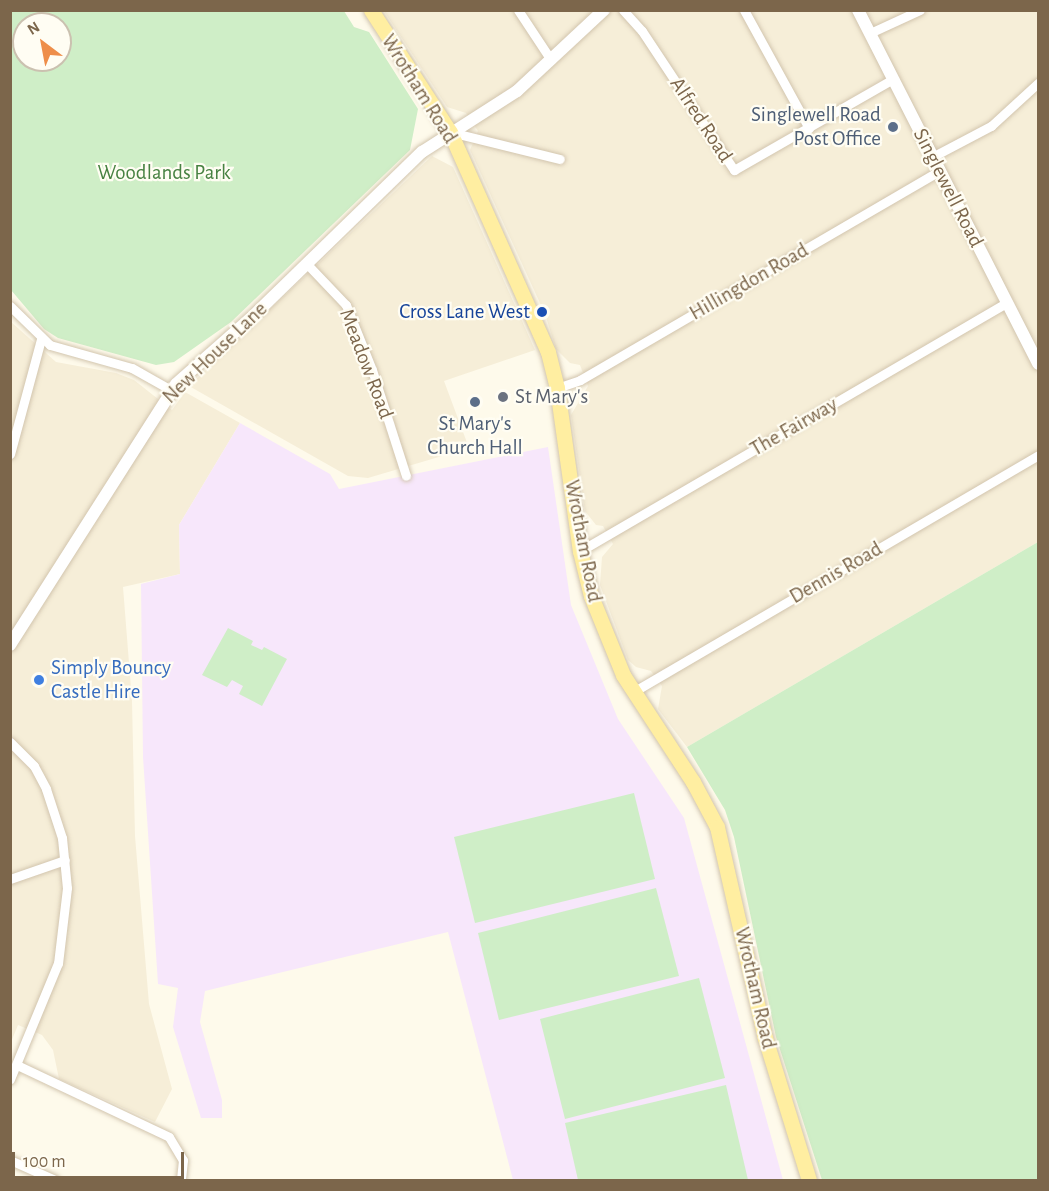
<!DOCTYPE html>
<html>
<head>
<meta charset="utf-8">
<style>
	body { margin:0 }
	#map { position:relative; width:1049px; height:1191px; overflow:hidden; background:#fefaeb; font-family:"Alegreya Sans",sans-serif }
	div>[style] { position:absolute }
	.residential>* { inset:0; background:#f6eed8 }
	.education>* { inset:0; background:#f7e7fb }
	.green>* { inset:0; background:#cfeec7 }
	.roads { filter:drop-shadow(0 0 2px #d2c5ae) drop-shadow(0 0 2px #d2c5ae) }
	.minor>* { height:9px; margin:-4.5px; padding:0 4.5px; transform-origin:4.5px; border-radius:4.5px; background:#fff }
	.tertiary>* { height:12px; margin:-6px; padding:0 6px; transform-origin:6px; border-radius:6px; background:#fff }
	.primary>* { height:15px; margin:-7.5px; padding:0 7.5px; transform-origin:7.5px; border-radius:7.5px; background:#ffeea1 }
	.dots>* { width:16px; height:16px; translate:-50% -50%; box-sizing:border-box; border:3px solid #fffdf3; border-radius:50% }
	span { translate:-50% -50%; white-space:nowrap; text-align:center; line-height:1.15; -webkit-text-stroke:4.5px #fffdf3; paint-order:stroke }
	.street-label { font-size:21px; color:#7c664b }
	.service-label { font-size:21px; color:#4e5e75 }
	.right { translate:-100% -50%; text-align:right }
	.park-label { font-size:21px; color:#488242 }
	.transit-label { font-size:21px; color:#164399 }
	.worship-label { font-size:21px; color:#5b616d }
	.left { translate:0 -50%; text-align:left }
	.shop-label { font-size:21px; color:#366cbe }
	.frame { position:absolute; inset:0; border:12px solid #7c664b; pointer-events:none }
	.north { position:absolute; left:12px; top:12px; width:60px; height:60px; box-sizing:border-box; background:#fffdf3; border:2px solid #cbc1b0; border-radius:50%; rotate:328deg; font-size:16px; font-weight:700; line-height:24px; text-align:center; color:#7c664b }
	.north::after { content:''; display:block; margin:auto; width:21px; height:27px; background:#ee8e4a; clip-path:polygon(50% 0,100% 100%,50% 72%,0 100%) }
	.scale { position:absolute; left:12px; top:1152px; width:172px; height:27px; box-sizing:border-box; border:3px solid #7c664b; border-top:0; padding-left:8px; font-size:18px; line-height:21px; white-space:nowrap; color:#7c664b; -webkit-text-stroke:4px #fffdf3; paint-order:stroke }
</style>
</head>
<body>
<div id="map">
	<div class="residential">
		<div style="clip-path:polygon(384px 11px,1038px 11px,1038px 542px,687px 747px,658px 709px,662px 686px,651px 671px,636px 667px,628px 660px,600px 585px,602px 557px,613px 544px,603px 526px,596px 525px,585px 511px,571px 415px,588px 386px,580px 365px,570px 363px,556px 349px,545px 314px,470px 150px,478px 131px,466px 113px,447px 107px)"></div>
		<div style="clip-path:polygon(432px 156px,453px 167px,535px 350px,444px 381px,469px 448px,368px 478px,348px 476px,189px 386px)"></div>
		<div style="clip-path:polygon(11px 322px,56px 362px,116px 373px,134px 380px,172px 410px,185px 392px,240px 423px,179px 525px,180px 574px,123px 587px,132px 701px,135px 836px,149px 1004px,172px 1089px,155px 1122px,59px 1079px,53px 1050px,42px 1035px,18px 1025px,11px 1042px)"></div>
	</div>
	<div class="education">
		<div style="clip-path:polygon(240px 423px,330px 474px,339px 489px,548px 447px,571px 605px,618px 719px,684px 818px,783px 1180px,513px 1180px,448px 932px,205px 991px,200px 1022px,222px 1100px,222px 1118px,201px 1118px,173px 1027px,178px 988px,158px 984px,143px 757px,141px 584px,180px 574px,179px 525px)"></div>
	</div>
	<div class="green">
		<div style="clip-path:polygon(evenodd,10px 11px,344px 11px,354px 27px,369px 32px,418px 109px,410px 150px,231px 322px,174px 362px,156px 365px,58px 338px,44px 329px,11px 290px,10px 11px,24px 24px,60px 24px,60px 60px,24px 60px,24px 24px)"></div>
		<div style="clip-path:polygon(1038px 542px,1038px 1180px,822px 1180px,776px 1037px,734px 837px,725px 810px,687px 747px)"></div>
		<div style="clip-path:polygon(228px 628px,253px 641px,251px 645px,262px 650px,264px 647px,287px 659px,262px 706px,239px 694px,243px 686px,232px 680px,227px 687px,202px 675px)"></div>
		<div style="clip-path:polygon(634px 793px,655px 879px,475px 923px,454px 837px)"></div>
		<div style="clip-path:polygon(656px 888px,679px 976px,499px 1020px,478px 933px)"></div>
		<div style="clip-path:polygon(699px 978px,725px 1078px,565px 1119px,540px 1019px)"></div>
		<div style="clip-path:polygon(726px 1085px,748px 1180px,578px 1180px,565px 1123px)"></div>
	</div>
	<div class="roads">
		<div class="minor">
			<div style="left:518px;top:10px;width:60px;rotate:56.6deg"></div>
			<div style="left:623px;top:10px;width:28px;rotate:48deg"></div>
			<div style="left:642px;top:31px;width:167px;rotate:56.5deg"></div>
			<div style="left:734px;top:170px;width:183px;rotate:-29.8deg"></div>
			<div style="left:744px;top:10px;width:135px;rotate:61.2deg"></div>
			<div style="left:870px;top:33px;width:55px;rotate:-24.7deg"></div>
			<div style="left:450px;top:132px;width:113px;rotate:13.8deg"></div>
			<div style="left:932px;top:157px;width:67px;rotate:-27.7deg"></div>
			<div style="left:991px;top:126px;width:64px;rotate:-42.5deg"></div>
			<div style="left:306px;top:263px;width:58px;rotate:46.4deg"></div>
			<div style="left:346px;top:305px;width:70px;rotate:68.2deg"></div>
			<div style="left:372px;top:370px;width:111px;rotate:72.2deg"></div>
			<div style="left:10px;top:306px;width:56px;rotate:44.3deg"></div>
			<div style="left:50px;top:345px;width:85px;rotate:15.7deg"></div>
			<div style="left:132px;top:368px;width:45px;rotate:29.4deg"></div>
			<div style="left:557px;top:388px;width:24px;rotate:-19deg"></div>
			<div style="left:580px;top:380px;width:415px;rotate:-30.2deg"></div>
			<div style="left:10px;top:454px;width:119px;rotate:-74.9deg"></div>
			<div style="left:580px;top:551px;width:494px;rotate:-30.2deg"></div>
			<div style="left:633px;top:692px;width:469px;rotate:-30.3deg"></div>
			<div style="left:10px;top:742px;width:34px;rotate:45deg"></div>
			<div style="left:34px;top:766px;width:26px;rotate:62deg"></div>
			<div style="left:46px;top:789px;width:52px;rotate:71.9deg"></div>
			<div style="left:62px;top:838px;width:50px;rotate:84.3deg"></div>
			<div style="left:67px;top:888px;width:76px;rotate:96.8deg"></div>
			<div style="left:58px;top:963px;width:126px;rotate:112.5deg"></div>
			<div style="left:10px;top:879px;width:58px;rotate:-19.1deg"></div>
			<div style="left:17px;top:1065px;width:168px;rotate:25.3deg"></div>
			<div style="left:169px;top:1137px;width:27px;rotate:59deg"></div>
			<div style="left:183px;top:1160px;width:20px;rotate:96deg"></div>
			<div style="left:10px;top:1160px;width:49px;rotate:24deg"></div>
		</div>
		<div class="tertiary">
			<div style="left:858px;top:10px;width:397px;rotate:63deg"></div>
			<div style="left:10px;top:645px;width:309px;rotate:-57.5deg"></div>
			<div style="left:176px;top:384px;width:98px;rotate:-41.3deg"></div>
			<div style="left:250px;top:319px;width:240px;rotate:-44.2deg"></div>
			<div style="left:422px;top:152px;width:113px;rotate:-32.7deg"></div>
			<div style="left:517px;top:91px;width:119px;rotate:-43deg"></div>
		</div>
		<div class="primary">
			<div style="left:371px;top:10px;width:145px;rotate:57.1deg"></div>
			<div style="left:450px;top:132px;width:241px;rotate:66deg"></div>
			<div style="left:548px;top:352px;width:37px;rotate:76deg"></div>
			<div style="left:557px;top:388px;width:165px;rotate:82deg"></div>
			<div style="left:580px;top:551px;width:46px;rotate:76.3deg"></div>
			<div style="left:591px;top:596px;width:85px;rotate:67.9deg"></div>
			<div style="left:623px;top:675px;width:128px;rotate:56.8deg"></div>
			<div style="left:693px;top:782px;width:51px;rotate:61.9deg"></div>
			<div style="left:717px;top:827px;width:216px;rotate:77.2deg"></div>
			<div style="left:765px;top:1038px;width:149px;rotate:72.8deg"></div>
		</div>
	</div>
	<div class="dots">
		<div style="left:893px;top:127px;background:#5c6f8a"></div>
		<div style="left:542px;top:312px;background:#1a4fb4"></div>
		<div style="left:503px;top:397px;background:#6b7280"></div>
		<div style="left:475px;top:402px;background:#5c6f8a"></div>
		<div style="left:39px;top:680px;background:#3f7fe0"></div>
	</div>
	<div class="street-label">
		<span style="left:419px;top:89px;rotate:58deg">Wrotham Road</span>
		<span style="left:701px;top:120px;rotate:57deg">Alfred Road</span>
		<span style="left:948px;top:188px;rotate:63deg">Singlewell Road</span>
		<span style="left:749px;top:282px;rotate:-30deg">Hillingdon Road</span>
		<span style="left:215px;top:353px;rotate:-44deg">New House Lane</span>
		<span style="left:366px;top:364px;rotate:69deg">Meadow Road</span>
		<span style="left:794px;top:427px;rotate:-30deg">The Fairway</span>
		<span style="left:583px;top:541px;rotate:79deg">Wrotham Road</span>
		<span style="left:836px;top:573px;rotate:-30deg">Dennis Road</span>
		<span style="left:755px;top:988px;rotate:77deg">Wrotham Road</span>
	</div>
	<div class="service-label">
		<span class="right" style="left:881px;top:127px">Singlewell Road<br>Post Office</span>
		<span style="left:475px;top:436px">St Mary's<br>Church Hall</span>
	</div>
	<div class="park-label">
		<span style="left:164px;top:173px">Woodlands Park</span>
	</div>
	<div class="transit-label">
		<span class="right" style="left:530px;top:312px">Cross Lane West</span>
	</div>
	<div class="worship-label">
		<span class="left" style="left:515px;top:397px">St Mary's</span>
	</div>
	<div class="shop-label">
		<span class="left" style="left:51px;top:680px">Simply Bouncy<br>Castle Hire</span>
	</div>
	<div class="frame"></div>
	<div class="north">N</div>
	<div class="scale">100 m</div>
</div>
</body>
</html>
